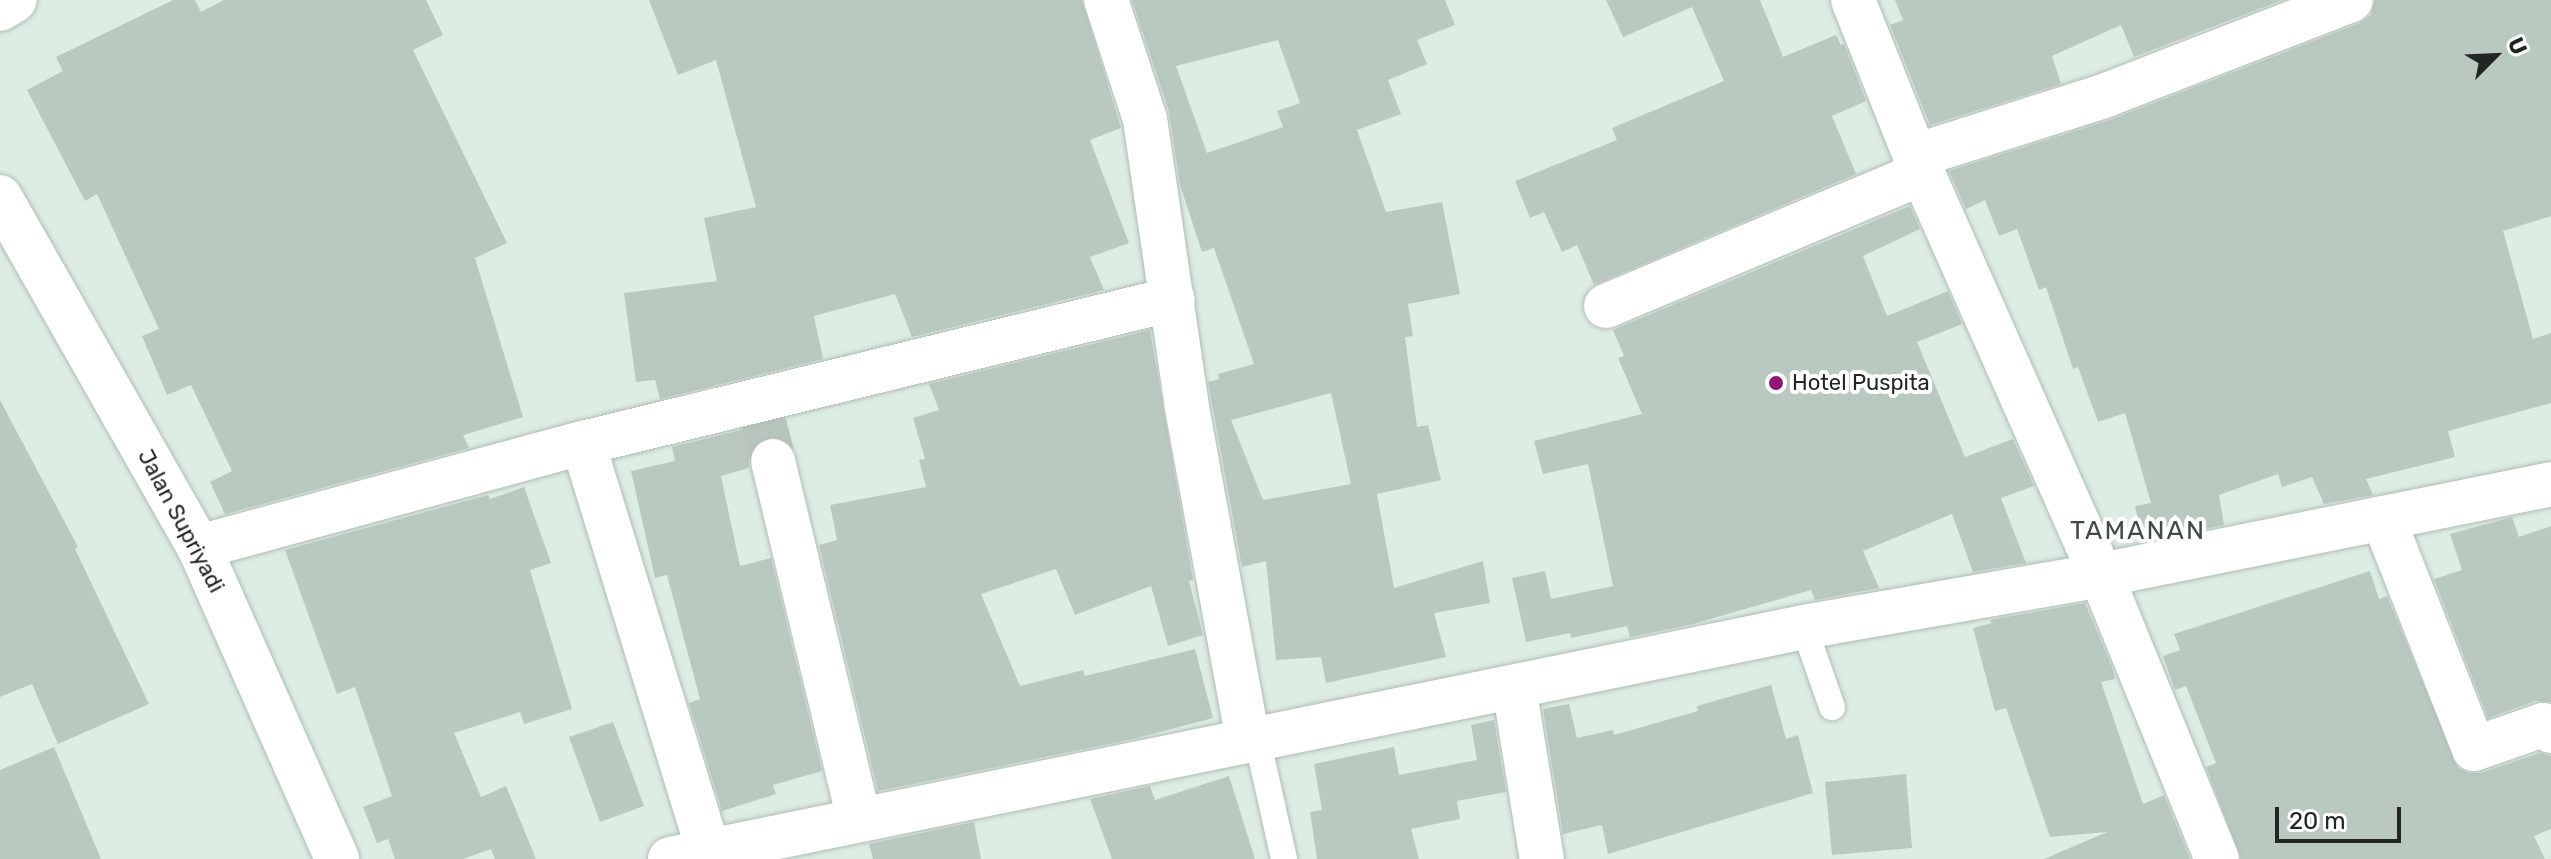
<!DOCTYPE html>
<html>
<head>
<meta charset="utf-8">
<style>
	body { margin:0 }
	#map { position:relative; width:2551px; height:859px; overflow:hidden; background:#deede4; font-family:Rubik,sans-serif }
	div>[style] { position:absolute }
	.building>* { inset:0; background:#bac9c0 }
	.street-tunnel>* { height:44px; margin-top:-22px; transform-origin:0; background:repeating-linear-gradient(90deg,#b8c5bd 0 44px,transparent 0 66px) }
	.roads { filter:drop-shadow(0 0 2px #afbdb5) drop-shadow(0 0 2px #afbdb5) }
	.lane>* { height:26px; margin:-13px; padding:0 13px; transform-origin:13px; border-radius:13px; background:#fff }
	.street>* { height:44px; margin:-22px; padding:0 22px; transform-origin:22px; border-radius:22px; background:#fff }
	.secondary>* { height:44px; margin:-22px; padding:0 22px; transform-origin:22px; border-radius:22px; background:#fff }
	.highway>* { height:44px; margin:-22px; padding:0 22px; transform-origin:22px; border-radius:22px; background:#fff }
	.dots>* { width:22px; height:22px; translate:-50% -50%; box-sizing:border-box; border:4px solid #fff; border-radius:50% }
	span { translate:-50% -50%; white-space:nowrap; text-align:center; line-height:1.15; -webkit-text-stroke:8px #fff; paint-order:stroke }
	.poi-label { font-size:22px; color:#212623 }
	.left { translate:0 -50%; text-align:left }
	.street-label { font-size:22px; color:#212623 }
	.quarter-label { font-size:26px; color:#3f4b44; letter-spacing:2px }
	.north { position:absolute; left:2455px; top:16px; width:80px; height:80px; -webkit-text-stroke:6px #fff; paint-order:stroke; rotate:66deg; font-size:22px; font-weight:700; line-height:32px; text-align:center; color:#212623 }
	.north::after { content:''; display:block; margin:auto; width:28px; height:36px; background:#212623; clip-path:polygon(50% 0,100% 100%,50% 72%,0 100%) }
	.scale { position:absolute; left:2275px; top:807px; width:126px; height:36px; box-sizing:border-box; border:4px solid #212623; border-top:0; padding-left:10px; font-size:24px; line-height:28px; white-space:nowrap; color:#212623; -webkit-text-stroke:6px #fff; paint-order:stroke }
</style>
</head>
<body>
<div id="map">
	<div class="building">
		<div style="clip-path:polygon(173px 0,195px 0,201px 12px,224px 0,426px 0,443px 35px,413px 50px,507px 243px,475px 258px,523px 417px,463px 435px,469px 448px,225px 514px,210px 482px,232px 471px,191px 385px,167px 395px,142px 336px,159px 329px,97px 194px,85px 201px,27px 90px,63px 71px,56px 57px)"></div>
		<div style="clip-path:polygon(649px 0,1082px 0,1121px 128px,1090px 140px,1129px 243px,1090px 257px,1104px 290px,912px 337px,895px 294px,814px 316px,823px 359px,660px 399px,655px 380px,636px 382px,624px 293px,717px 281px,704px 218px,756px 207px,716px 60px,678px 75px)"></div>
		<div style="clip-path:polygon(evenodd,1132px 0,1445px 0,1455px 25px,1417px 40px,1427px 64px,1388px 80px,1401px 114px,1357px 130px,1386px 212px,1442px 202px,1460px 294px,1408px 304px,1413px 336px,1405px 337px,1417px 427px,1428px 425px,1441px 480px,1377px 494px,1394px 588px,1483px 561px,1490px 603px,1434px 613px,1446px 657px,1326px 683px,1321px 657px,1276px 660px,1266px 561px,1242px 567px,1208px 382px,1219px 379px,1218px 374px,1254px 364px,1214px 248px,1202px 252px,1180px 185px,1169px 111px,1132px 0,1278px 40px,1300px 103px,1277px 111px,1283px 127px,1207px 153px,1176px 66px,1278px 40px,1132px 0,1331px 393px,1351px 484px,1263px 500px,1231px 420px,1331px 393px)"></div>
		<div style="clip-path:polygon(1606px 0,1760px 0,1783px 57px,1836px 35px,1841px 45px,1844px 44px,1866px 101px,1832px 116px,1856px 174px,1594px 285px,1577px 245px,1562px 252px,1544px 212px,1530px 218px,1515px 181px,1617px 140px,1612px 128px,1724px 81px,1692px 7px,1623px 37px)"></div>
		<div style="clip-path:polygon(1895px 0,2282px 0,2134px 57px,2121px 25px,2052px 56px,2061px 84px,1930px 125px,1890px 25px,1903px 20px)"></div>
		<div style="clip-path:polygon(2375px 0,2551px 0,2551px 216px,2503px 231px,2533px 339px,2551px 333px,2551px 403px,2448px 431px,2455px 457px,2366px 479px,2373px 495px,2324px 504px,2312px 477px,2282px 487px,2278px 474px,2219px 495px,2224px 525px,2143px 541px,2135px 506px,2151px 503px,2125px 413px,2098px 422px,2078px 367px,2073px 369px,2046px 287px,2039px 290px,2017px 229px,1999px 236px,1985px 200px,1966px 209px,1949px 171px,2110px 120px,2360px 23px,2371px 15px)"></div>
		<div style="clip-path:polygon(1910px 206px,1920px 229px,1863px 256px,1887px 316px,1948px 291px,1962px 324px,1917px 342px,1965px 457px,2013px 439px,2034px 486px,2001px 498px,2026px 563px,1973px 572px,1952px 514px,1863px 551px,1879px 588px,1815px 600px,1811px 590px,1689px 625px,1630px 637px,1627px 626px,1571px 638px,1570px 633px,1526px 642px,1512px 578px,1545px 571px,1551px 599px,1613px 586px,1588px 464px,1543px 474px,1534px 441px,1642px 414px,1618px 358px,1624px 356px,1613px 330px)"></div>
		<div style="clip-path:polygon(1150px 330px,1193px 580px,1189px 581px,1203px 635px,1168px 646px,1151px 586px,1075px 615px,1056px 569px,981px 594px,1020px 686px,1083px 670px,1085px 676px,1195px 649px,1213px 718px,1133px 739px,878px 791px,819px 545px,837px 540px,830px 505px,926px 487px,919px 460px,925px 459px,913px 418px,939px 410px,929px 384px)"></div>
		<div style="clip-path:polygon(0 400px,78px 547px,75px 549px,149px 704px,58px 744px,32px 684px,0 697px)"></div>
		<div style="clip-path:polygon(786px 419px,794px 449px,781px 437px,766px 437px,755px 443px,749px 453px,749px 468px,721px 476px,740px 566px,771px 558px,822px 771px,773px 785px,776px 794px,722px 811px,689px 703px,700px 699px,667px 575px,655px 578px,631px 471px,675px 461px,672px 447px)"></div>
		<div style="clip-path:polygon(524px 487px,551px 563px,530px 570px,572px 709px,524px 724px,520px 712px,454px 733px,481px 797px,506px 786px,536px 859px,495px 859px,491px 849px,463px 859px,395px 859px,388px 839px,377px 843px,363px 807px,392px 796px,355px 687px,337px 694px,285px 550px,488px 495px,490px 499px)"></div>
		<div style="clip-path:polygon(2512px 517px,2519px 537px,2551px 526px,2551px 702px,2535px 701px,2488px 718px,2434px 579px,2462px 570px,2450px 534px)"></div>
		<div style="clip-path:polygon(2370px 571px,2379px 599px,2387px 596px,2458px 768px,2469px 773px,2481px 773px,2540px 753px,2551px 756px,2551px 829px,2534px 836px,2545px 859px,2241px 859px,2206px 767px,2216px 763px,2186px 686px,2175px 690px,2163px 656px,2180px 650px,2174px 634px)"></div>
		<div style="clip-path:polygon(2085px 603px,2112px 667px,2115px 679px,2101px 682px,2143px 804px,2164px 795px,2190px 859px,2044px 859px,2107px 832px,2050px 837px,2006px 708px,1995px 711px,1973px 628px,1992px 623px,1990px 620px)"></div>
		<div style="clip-path:polygon(1771px 685px,1786px 739px,1798px 735px,1813px 793px,1608px 854px,1602px 825px,1563px 834px,1543px 709px,1569px 704px,1577px 738px,1613px 730px,1614px 735px,1698px 711px,1697px 706px)"></div>
		<div style="clip-path:polygon(1494px 720px,1506px 792px,1457px 801px,1460px 819px,1411px 829px,1419px 859px,1317px 859px,1310px 812px,1322px 810px,1314px 764px,1394px 747px,1399px 775px,1477px 760px,1471px 725px)"></div>
		<div style="clip-path:polygon(613px 722px,644px 806px,600px 822px,569px 737px)"></div>
		<div style="clip-path:polygon(54px 747px,101px 859px,0 859px,0 770px)"></div>
		<div style="clip-path:polygon(1906px 774px,1912px 848px,1832px 855px,1825px 782px)"></div>
		<div style="clip-path:polygon(1229px 776px,1255px 859px,1112px 859px,1090px 799px,1150px 786px,1155px 800px)"></div>
		<div style="clip-path:polygon(974px 822px,981px 859px,873px 859px,869px 844px)"></div>
	</div>
	<div class="street-tunnel">
		<div style="left:762px;top:418px;width:44px;rotate:75.7deg"></div>
	</div>
	<div class="roads">
		<div class="lane">
			<div style="left:1804px;top:627px;width:85px;rotate:70.7deg"></div>
			<div style="left:1257px;top:738px;width:124px;rotate:77.4deg"></div>
		</div>
		<div class="street">
			<div style="left:1106px;top:0;width:125px;rotate:71.9deg"></div>
			<div style="left:1145px;top:119px;width:292px;rotate:81.7deg"></div>
			<div style="left:1187px;top:408px;width:338px;rotate:79.6deg"></div>
			<div style="left:1853px;top:0;width:168px;rotate:68.3deg"></div>
			<div style="left:1915px;top:156px;width:458px;rotate:66.1deg"></div>
			<div style="left:2101px;top:575px;width:307px;rotate:67.8deg"></div>
			<div style="left:1915px;top:156px;width:195px;rotate:-17.6deg"></div>
			<div style="left:2101px;top:97px;width:268px;rotate:-21.2deg"></div>
			<div style="left:1606px;top:306px;width:344px;rotate:-22.8deg"></div>
			<div style="left:583px;top:443px;width:425px;rotate:72.9deg"></div>
			<div style="left:773px;top:461px;width:367px;rotate:76.5deg"></div>
			<div style="left:2383px;top:518px;width:248px;rotate:68.5deg"></div>
			<div style="left:2474px;top:749px;width:73px;rotate:-19.2deg"></div>
			<div style="left:2543px;top:725px;width:10px;rotate:37deg"></div>
			<div style="left:199px;top:547px;width:398px;rotate:-15.2deg"></div>
			<div style="left:583px;top:443px;width:607px;rotate:-13.72deg"></div>
			<div style="left:1514px;top:687px;width:174px;rotate:80.8deg"></div>
			<div style="left:670px;top:859px;width:1157px;rotate:-11.56deg"></div>
			<div style="left:1804px;top:627px;width:302px;rotate:-9.9deg"></div>
			<div style="left:2101px;top:575px;width:459px;rotate:-11.4deg"></div>
		</div>
		<div class="secondary">
			<div style="left:0;top:9px;width:17px;rotate:-31deg"></div>
		</div>
		<div class="highway">
			<div style="left:0;top:197px;width:403px;rotate:60.4deg"></div>
			<div style="left:199px;top:547px;width:341px;rotate:66.1deg"></div>
		</div>
	</div>
	<div class="dots">
		<div style="left:1776px;top:383px;background:#921774"></div>
	</div>
	<div class="poi-label">
		<span class="left" style="left:1792px;top:383px">Hotel Puspita</span>
	</div>
	<div class="street-label">
		<span style="left:181px;top:521px;rotate:62deg">Jalan Supriyadi</span>
	</div>
	<div class="quarter-label">
		<span style="left:2138px;top:531px">TAMANAN</span>
	</div>
	<div class="north">U</div>
	<div class="scale">20 m</div>
</div>
</body>
</html>
